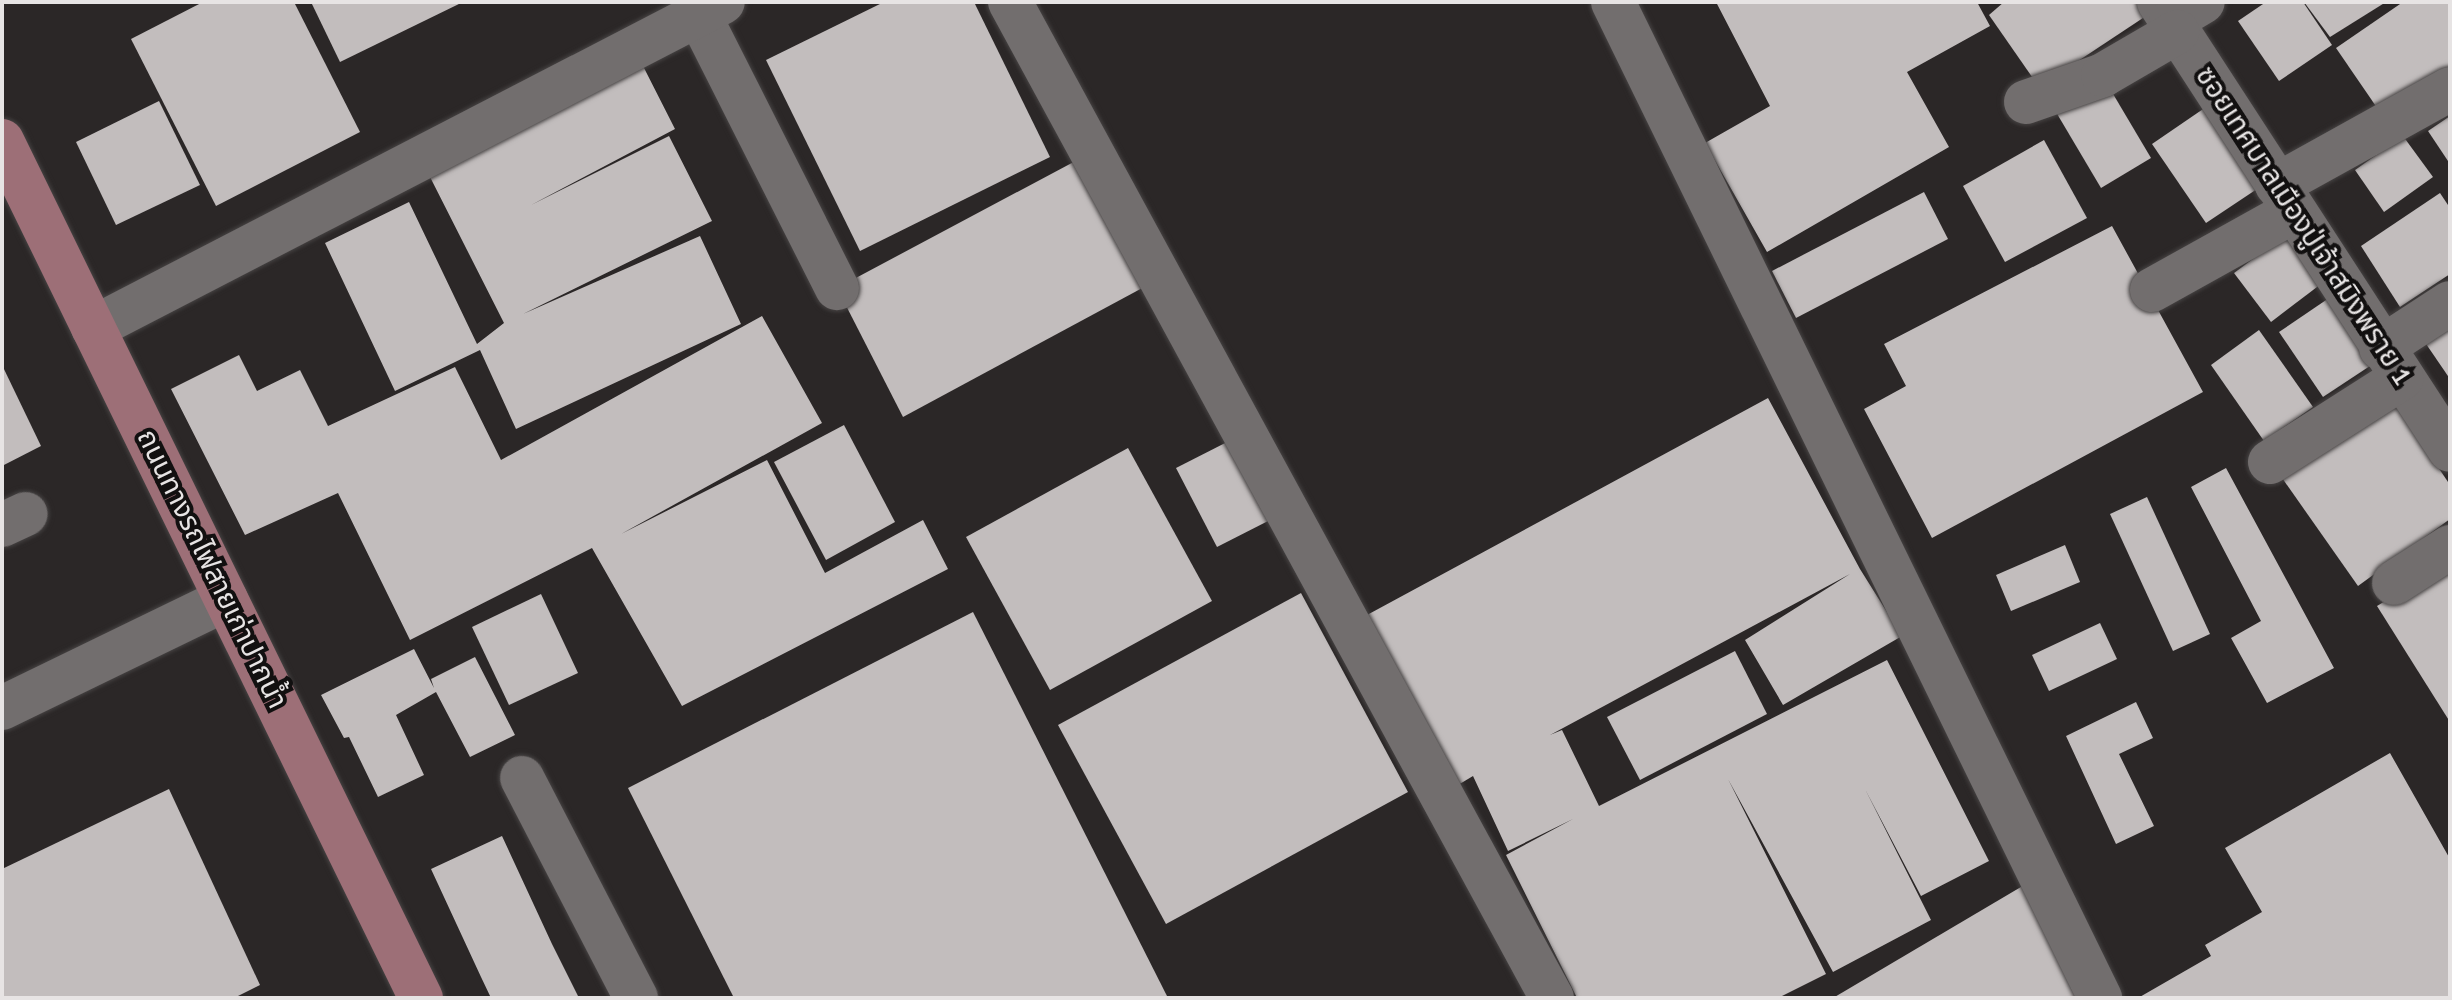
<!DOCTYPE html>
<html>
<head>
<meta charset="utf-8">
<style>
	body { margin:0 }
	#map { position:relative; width:2452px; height:1000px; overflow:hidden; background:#2b2727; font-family:Signika,"Noto Sans Thai",sans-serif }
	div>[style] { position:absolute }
	.building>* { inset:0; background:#c2bdbd }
	.roads { filter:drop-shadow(0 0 2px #464343) drop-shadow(0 0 2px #464343) }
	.minor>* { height:44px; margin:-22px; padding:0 22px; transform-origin:22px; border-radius:22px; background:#726e6e }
	.major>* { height:44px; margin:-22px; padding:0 22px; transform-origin:22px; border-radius:22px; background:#9d6f77 }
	span { translate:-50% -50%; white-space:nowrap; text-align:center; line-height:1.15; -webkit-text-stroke:8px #121010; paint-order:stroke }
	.street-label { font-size:28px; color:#e7e4e4 }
	.frame { position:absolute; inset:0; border:4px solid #e7e4e4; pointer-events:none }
</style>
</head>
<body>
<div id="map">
	<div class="building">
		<div style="clip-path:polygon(203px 2px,294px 2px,360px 132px,216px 206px,131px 39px)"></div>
		<div style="clip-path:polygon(311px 2px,463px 2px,340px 62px)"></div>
		<div style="clip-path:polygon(884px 2px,974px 2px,1050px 157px,860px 251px,766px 60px)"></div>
		<div style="clip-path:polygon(1716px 2px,1977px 2px,1990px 26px,1907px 72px,1949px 147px,1767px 252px,1705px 143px,1770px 106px)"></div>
		<div style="clip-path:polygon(2004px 2px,2145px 2px,2152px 12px,2039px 87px,1989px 15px)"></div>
		<div style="clip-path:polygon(2266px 2px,2303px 2px,2332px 45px,2279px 81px,2238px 21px)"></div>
		<div style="clip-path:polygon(2304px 2px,2386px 2px,2330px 37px)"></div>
		<div style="clip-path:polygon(2403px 2px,2450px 2px,2450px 73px,2384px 118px,2336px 48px)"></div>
		<div style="clip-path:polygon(642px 64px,675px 129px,531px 205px,669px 136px,712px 221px,523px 314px,700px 236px,741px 324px,516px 429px,480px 350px,395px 391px,325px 243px,409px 202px,477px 344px,504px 323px,428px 173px)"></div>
		<div style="clip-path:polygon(2103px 77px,2151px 158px,2101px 188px,2053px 107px)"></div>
		<div style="clip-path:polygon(159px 101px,200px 185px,116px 225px,76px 142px)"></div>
		<div style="clip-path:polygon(2209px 105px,2263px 185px,2206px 223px,2152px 144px)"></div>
		<div style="clip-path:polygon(2450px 116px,2450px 164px,2428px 131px)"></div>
		<div style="clip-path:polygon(2403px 136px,2433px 177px,2384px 212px,2355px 170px)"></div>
		<div style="clip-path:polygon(2044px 140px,2087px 218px,2005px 262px,1963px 186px)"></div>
		<div style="clip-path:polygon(1083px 157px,1146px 286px,903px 417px,837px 288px)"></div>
		<div style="clip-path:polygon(1924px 192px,1948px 239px,1796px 318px,1772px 271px)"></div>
		<div style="clip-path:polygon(2440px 193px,2450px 208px,2450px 274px,2400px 307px,2361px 246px)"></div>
		<div style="clip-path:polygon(2112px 226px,2203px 392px,1932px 538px,1864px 409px,1906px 386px,1884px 344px)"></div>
		<div style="clip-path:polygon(2285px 235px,2321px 284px,2271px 322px,2234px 273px)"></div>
		<div style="clip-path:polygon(2332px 296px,2376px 362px,2323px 397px,2279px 332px)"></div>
		<div style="clip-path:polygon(762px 316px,822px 423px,621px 534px,767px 460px,825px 573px,923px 520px,948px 569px,682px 706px,592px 548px,410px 640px,338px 493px,245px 535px,171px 389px,239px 355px,257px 391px,300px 370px,328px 426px,455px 367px,501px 460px)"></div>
		<div style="clip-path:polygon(2450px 319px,2450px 379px,2422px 338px)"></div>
		<div style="clip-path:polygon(2259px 330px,2313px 407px,2264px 441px,2211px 365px)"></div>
		<div style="clip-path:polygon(2px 365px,41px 446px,2px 466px)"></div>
		<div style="clip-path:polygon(1768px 398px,1860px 569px,1902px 636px,1783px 705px,1745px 640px,1850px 574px,1550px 735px,1562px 730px,1599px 806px,1887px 660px,1989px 861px,1921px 896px,1865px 789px,1931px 920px,1833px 972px,1728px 779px,1826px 974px,1778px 998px,1577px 998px,1506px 855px,1573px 819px,1508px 851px,1473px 776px,1458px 785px,1367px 615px)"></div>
		<div style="clip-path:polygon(2392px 398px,2450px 485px,2450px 519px,2358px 586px,2280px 475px)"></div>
		<div style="clip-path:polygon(844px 425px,895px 522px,826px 560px,774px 462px)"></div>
		<div style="clip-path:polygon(1233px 439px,1274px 518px,1217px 547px,1176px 468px)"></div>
		<div style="clip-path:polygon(1128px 448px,1212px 601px,1050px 690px,966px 537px)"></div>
		<div style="clip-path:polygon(2226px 468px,2334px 668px,2267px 703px,2231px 638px,2261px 621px,2191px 487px)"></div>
		<div style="clip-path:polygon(2147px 497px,2210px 634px,2173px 651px,2110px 514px)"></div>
		<div style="clip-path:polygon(2065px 545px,2080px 582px,2011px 611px,1996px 575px)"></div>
		<div style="clip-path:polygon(2450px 561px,2450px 722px,2377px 606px)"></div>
		<div style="clip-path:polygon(1301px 593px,1408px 792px,1166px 924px,1058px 725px)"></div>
		<div style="clip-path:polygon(541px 594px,578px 673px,509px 705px,472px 627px)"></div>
		<div style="clip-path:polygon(973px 612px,1168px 998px,734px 998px,628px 788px)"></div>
		<div style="clip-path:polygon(2100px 623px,2117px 659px,2049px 691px,2032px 655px)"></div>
		<div style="clip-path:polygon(414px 649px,434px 688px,431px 679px,475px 657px,515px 735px,470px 757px,436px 692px,396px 715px,424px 775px,378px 797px,349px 737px,344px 738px,321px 695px)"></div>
		<div style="clip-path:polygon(1735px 651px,1767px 714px,1640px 780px,1607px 717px)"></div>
		<div style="clip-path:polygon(2136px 702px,2153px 738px,2119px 754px,2154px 826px,2116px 844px,2066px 736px)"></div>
		<div style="clip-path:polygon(2390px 753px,2450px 859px,2450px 998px,2138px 998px,2211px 956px,2205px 945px,2262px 912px,2225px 848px)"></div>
		<div style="clip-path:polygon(169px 789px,260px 985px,234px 998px,2px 998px,2px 869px)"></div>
		<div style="clip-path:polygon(502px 836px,552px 944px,579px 998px,491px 998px,481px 977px,431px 869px)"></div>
		<div style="clip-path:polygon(2026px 884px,2093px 998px,1833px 998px)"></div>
	</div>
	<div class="roads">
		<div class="minor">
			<div style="left:1010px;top:2px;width:1134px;rotate:61.45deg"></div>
			<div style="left:1613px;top:2px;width:1109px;rotate:63.94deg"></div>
			<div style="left:2159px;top:2px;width:534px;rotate:56.99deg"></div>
			<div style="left:699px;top:15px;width:306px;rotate:63.2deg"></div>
			<div style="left:2171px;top:21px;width:37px;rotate:-31deg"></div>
			<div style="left:2026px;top:102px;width:82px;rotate:-19.3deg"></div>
			<div style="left:2103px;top:75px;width:86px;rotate:-30.2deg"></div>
			<div style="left:2277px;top:185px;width:198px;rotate:-29deg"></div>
			<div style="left:2152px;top:290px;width:162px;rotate:-29.1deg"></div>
			<div style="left:93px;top:328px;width:709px;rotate:-27.36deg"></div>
			<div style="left:2381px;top:348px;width:82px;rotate:-33.1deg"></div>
			<div style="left:2270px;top:462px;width:156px;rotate:-32.5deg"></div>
			<div style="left:2px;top:525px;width:26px;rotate:-25deg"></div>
			<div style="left:2394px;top:583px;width:67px;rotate:-32.7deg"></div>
			<div style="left:2px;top:708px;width:249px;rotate:-25.9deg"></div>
			<div style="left:522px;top:778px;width:248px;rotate:62.6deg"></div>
		</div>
		<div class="major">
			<div style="left:2px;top:141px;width:954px;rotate:63.95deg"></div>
		</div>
	</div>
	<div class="street-label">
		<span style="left:2304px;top:226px;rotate:57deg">ซอยเทศบาลเมืองปู่เจ้าสมิงพราย 1</span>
		<span style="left:212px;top:569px;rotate:64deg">ถนนทางรถไฟสายเก่าปากน้ำ</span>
	</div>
	<div class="frame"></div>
</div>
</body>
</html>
